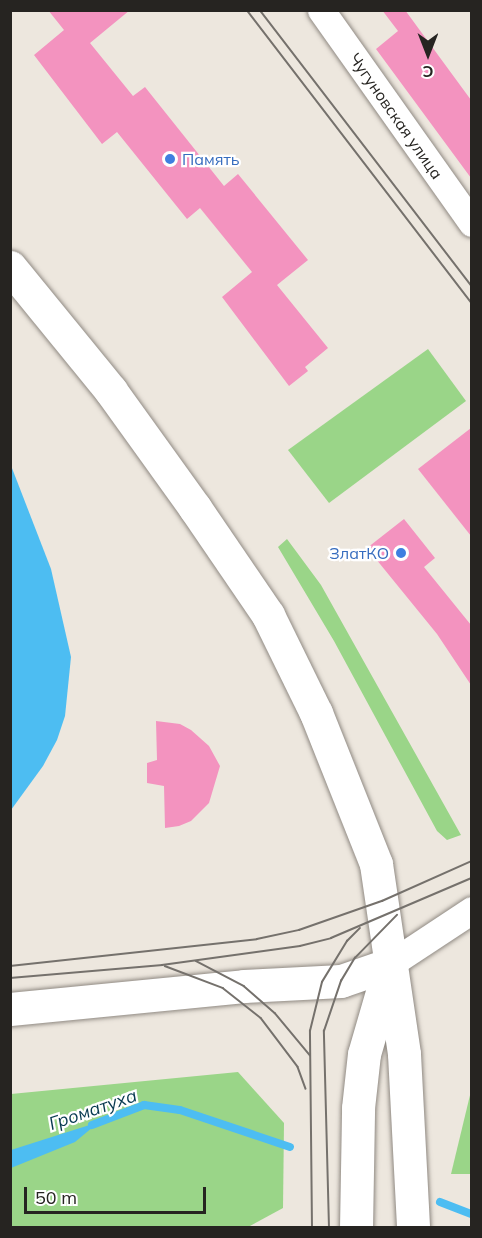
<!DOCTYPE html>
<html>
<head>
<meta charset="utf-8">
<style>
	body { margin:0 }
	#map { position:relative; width:482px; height:1238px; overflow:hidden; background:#ede7de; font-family:Mulish,sans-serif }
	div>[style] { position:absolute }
	.green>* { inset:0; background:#9ad588 }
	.water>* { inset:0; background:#4dbdf2 }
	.stream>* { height:8px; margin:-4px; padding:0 4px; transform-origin:4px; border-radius:4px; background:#4dbdf2 }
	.building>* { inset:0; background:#f393bf }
	.roads { filter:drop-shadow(0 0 2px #908a83) drop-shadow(0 0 2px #908a83) }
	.minor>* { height:27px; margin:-13.5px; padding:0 13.5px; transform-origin:13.5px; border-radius:13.5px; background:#fff }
	.secondary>* { height:33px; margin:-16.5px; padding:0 16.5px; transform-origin:16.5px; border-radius:16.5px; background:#fff }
	.primary>* { height:33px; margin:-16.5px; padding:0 16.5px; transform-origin:16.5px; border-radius:16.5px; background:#fff }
	.tram>* { height:1.5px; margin:-0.75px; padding:0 0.75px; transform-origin:0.75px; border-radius:0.75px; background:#75716c }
	.dots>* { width:16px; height:16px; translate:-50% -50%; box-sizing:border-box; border:3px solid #fff; border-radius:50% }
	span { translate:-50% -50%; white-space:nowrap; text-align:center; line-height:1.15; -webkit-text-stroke:4.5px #fff; paint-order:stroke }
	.street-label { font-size:16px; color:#262421 }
	.shop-label { font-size:16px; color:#366cbe }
	.left { translate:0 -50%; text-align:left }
	.right { translate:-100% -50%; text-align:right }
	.water-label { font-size:18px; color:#07394f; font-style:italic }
	.frame { position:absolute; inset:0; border:12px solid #262421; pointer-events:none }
	.north { position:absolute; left:398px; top:24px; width:60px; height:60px; -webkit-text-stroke:4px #fff; paint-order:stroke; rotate:180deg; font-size:16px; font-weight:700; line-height:24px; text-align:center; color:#262421 }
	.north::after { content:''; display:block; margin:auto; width:21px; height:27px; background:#262421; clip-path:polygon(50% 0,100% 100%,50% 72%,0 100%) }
	.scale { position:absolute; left:24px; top:1187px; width:182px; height:27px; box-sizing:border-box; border:3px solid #262421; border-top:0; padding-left:8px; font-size:18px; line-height:21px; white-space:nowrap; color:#262421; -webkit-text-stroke:4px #fff; paint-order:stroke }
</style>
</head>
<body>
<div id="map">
	<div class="green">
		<div style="clip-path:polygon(428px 349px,466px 401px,329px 503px,288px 450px)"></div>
		<div style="clip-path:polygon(287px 539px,321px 585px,461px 835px,447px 840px,437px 831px,334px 641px,278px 547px)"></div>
		<div style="clip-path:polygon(238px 1072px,284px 1123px,283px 1208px,248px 1227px,11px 1228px,11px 1094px)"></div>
		<div style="clip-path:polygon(471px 1091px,471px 1174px,451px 1174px)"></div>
	</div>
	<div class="water">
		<div style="clip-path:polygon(10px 463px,51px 569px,71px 657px,65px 716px,57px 740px,43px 766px,11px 810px)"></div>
		<div style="clip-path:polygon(99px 1122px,75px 1142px,11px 1168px,11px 1150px)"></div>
	</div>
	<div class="stream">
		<div style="left:92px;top:1125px;width:56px;rotate:-21deg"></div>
		<div style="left:144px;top:1105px;width:36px;rotate:8deg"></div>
		<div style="left:180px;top:1110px;width:116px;rotate:18.6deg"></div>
		<div style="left:440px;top:1202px;width:34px;rotate:21deg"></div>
	</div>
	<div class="building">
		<div style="clip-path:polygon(48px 10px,130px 10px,90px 43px,133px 96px,145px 87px,224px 186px,238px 174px,308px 260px,277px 285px,328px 348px,305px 367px,308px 371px,289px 386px,222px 297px,252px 272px,200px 208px,187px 219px,117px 132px,102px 144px,34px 55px,64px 30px)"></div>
		<div style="clip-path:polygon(382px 10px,405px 10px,471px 100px,471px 178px,376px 49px,398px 31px)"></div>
		<div style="clip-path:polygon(471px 428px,471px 536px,418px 469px)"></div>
		<div style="clip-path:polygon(404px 519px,435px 558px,424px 567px,471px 625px,471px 685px,437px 634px,367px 548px)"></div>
		<div style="clip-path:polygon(156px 721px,180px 724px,191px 730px,209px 746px,220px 766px,209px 803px,191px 821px,179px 826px,165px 828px,164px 786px,147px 783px,147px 763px,157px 760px)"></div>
	</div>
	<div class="roads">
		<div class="minor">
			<div style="left:321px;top:10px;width:261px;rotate:54.7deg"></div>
			<div style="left:390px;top:964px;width:98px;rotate:-33.4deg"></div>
		</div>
		<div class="secondary">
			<div style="left:10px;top:1009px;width:235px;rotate:-5.6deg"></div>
			<div style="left:244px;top:986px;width:97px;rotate:-3deg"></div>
			<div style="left:341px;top:981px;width:52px;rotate:-19.1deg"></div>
		</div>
		<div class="primary">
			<div style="left:10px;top:267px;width:160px;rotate:50.8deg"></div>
			<div style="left:111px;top:391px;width:144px;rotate:54.3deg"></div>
			<div style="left:195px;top:508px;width:130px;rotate:55.7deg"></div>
			<div style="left:268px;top:615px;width:109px;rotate:63.9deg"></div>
			<div style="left:316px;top:713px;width:162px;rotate:68.3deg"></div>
			<div style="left:376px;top:864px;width:192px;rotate:81.6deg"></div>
			<div style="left:404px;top:1054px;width:174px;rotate:87deg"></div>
			<div style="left:356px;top:1228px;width:120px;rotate:-89deg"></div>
			<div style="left:358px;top:1108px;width:54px;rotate:-83.7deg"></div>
			<div style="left:364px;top:1054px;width:82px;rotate:-73.8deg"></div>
		</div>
	</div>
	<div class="tram">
		<div style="left:247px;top:10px;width:369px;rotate:52.5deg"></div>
		<div style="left:260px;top:10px;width:348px;rotate:52.5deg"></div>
		<div style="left:196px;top:961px;width:54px;rotate:27.5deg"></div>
		<div style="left:244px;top:986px;width:41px;rotate:41.1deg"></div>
		<div style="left:275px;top:1013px;width:55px;rotate:50.2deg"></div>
		<div style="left:10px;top:966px;width:248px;rotate:-6.2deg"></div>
		<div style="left:257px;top:939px;width:43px;rotate:-12.1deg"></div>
		<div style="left:299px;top:930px;width:88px;rotate:-19.3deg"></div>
		<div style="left:382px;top:901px;width:98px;rotate:-24deg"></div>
		<div style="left:165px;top:966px;width:62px;rotate:20.8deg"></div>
		<div style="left:223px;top:988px;width:48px;rotate:38.3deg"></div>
		<div style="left:261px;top:1018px;width:61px;rotate:52.9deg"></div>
		<div style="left:298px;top:1067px;width:23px;rotate:70deg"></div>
		<div style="left:10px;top:978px;width:153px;rotate:-4.9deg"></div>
		<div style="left:162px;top:965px;width:139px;rotate:-7.8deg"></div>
		<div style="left:300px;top:946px;width:32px;rotate:-14deg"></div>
		<div style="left:331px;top:938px;width:153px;rotate:-23.1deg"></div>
		<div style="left:312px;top:1228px;width:197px;rotate:-90.6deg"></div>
		<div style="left:310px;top:1031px;width:50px;rotate:-76.2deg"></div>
		<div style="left:322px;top:982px;width:48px;rotate:-58.6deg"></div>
		<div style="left:347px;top:941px;width:18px;rotate:-45deg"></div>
		<div style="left:329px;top:1228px;width:197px;rotate:-91.5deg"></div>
		<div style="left:324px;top:1031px;width:53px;rotate:-71.2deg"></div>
		<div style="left:341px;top:981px;width:27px;rotate:-59deg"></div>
		<div style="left:355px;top:958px;width:60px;rotate:-45.7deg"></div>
	</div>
	<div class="dots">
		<div style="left:170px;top:159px;background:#3f7fe0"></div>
		<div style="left:401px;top:553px;background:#3f7fe0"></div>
	</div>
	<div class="street-label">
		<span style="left:396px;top:116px;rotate:55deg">Чугуновская улица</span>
	</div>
	<div class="shop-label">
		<span class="left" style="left:182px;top:159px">Память</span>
		<span class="right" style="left:389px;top:553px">ЗлатКО</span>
	</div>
	<div class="water-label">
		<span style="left:93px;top:1110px;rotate:-19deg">Громатуха</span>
	</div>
	<div class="frame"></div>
	<div class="north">С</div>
	<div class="scale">50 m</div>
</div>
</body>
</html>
